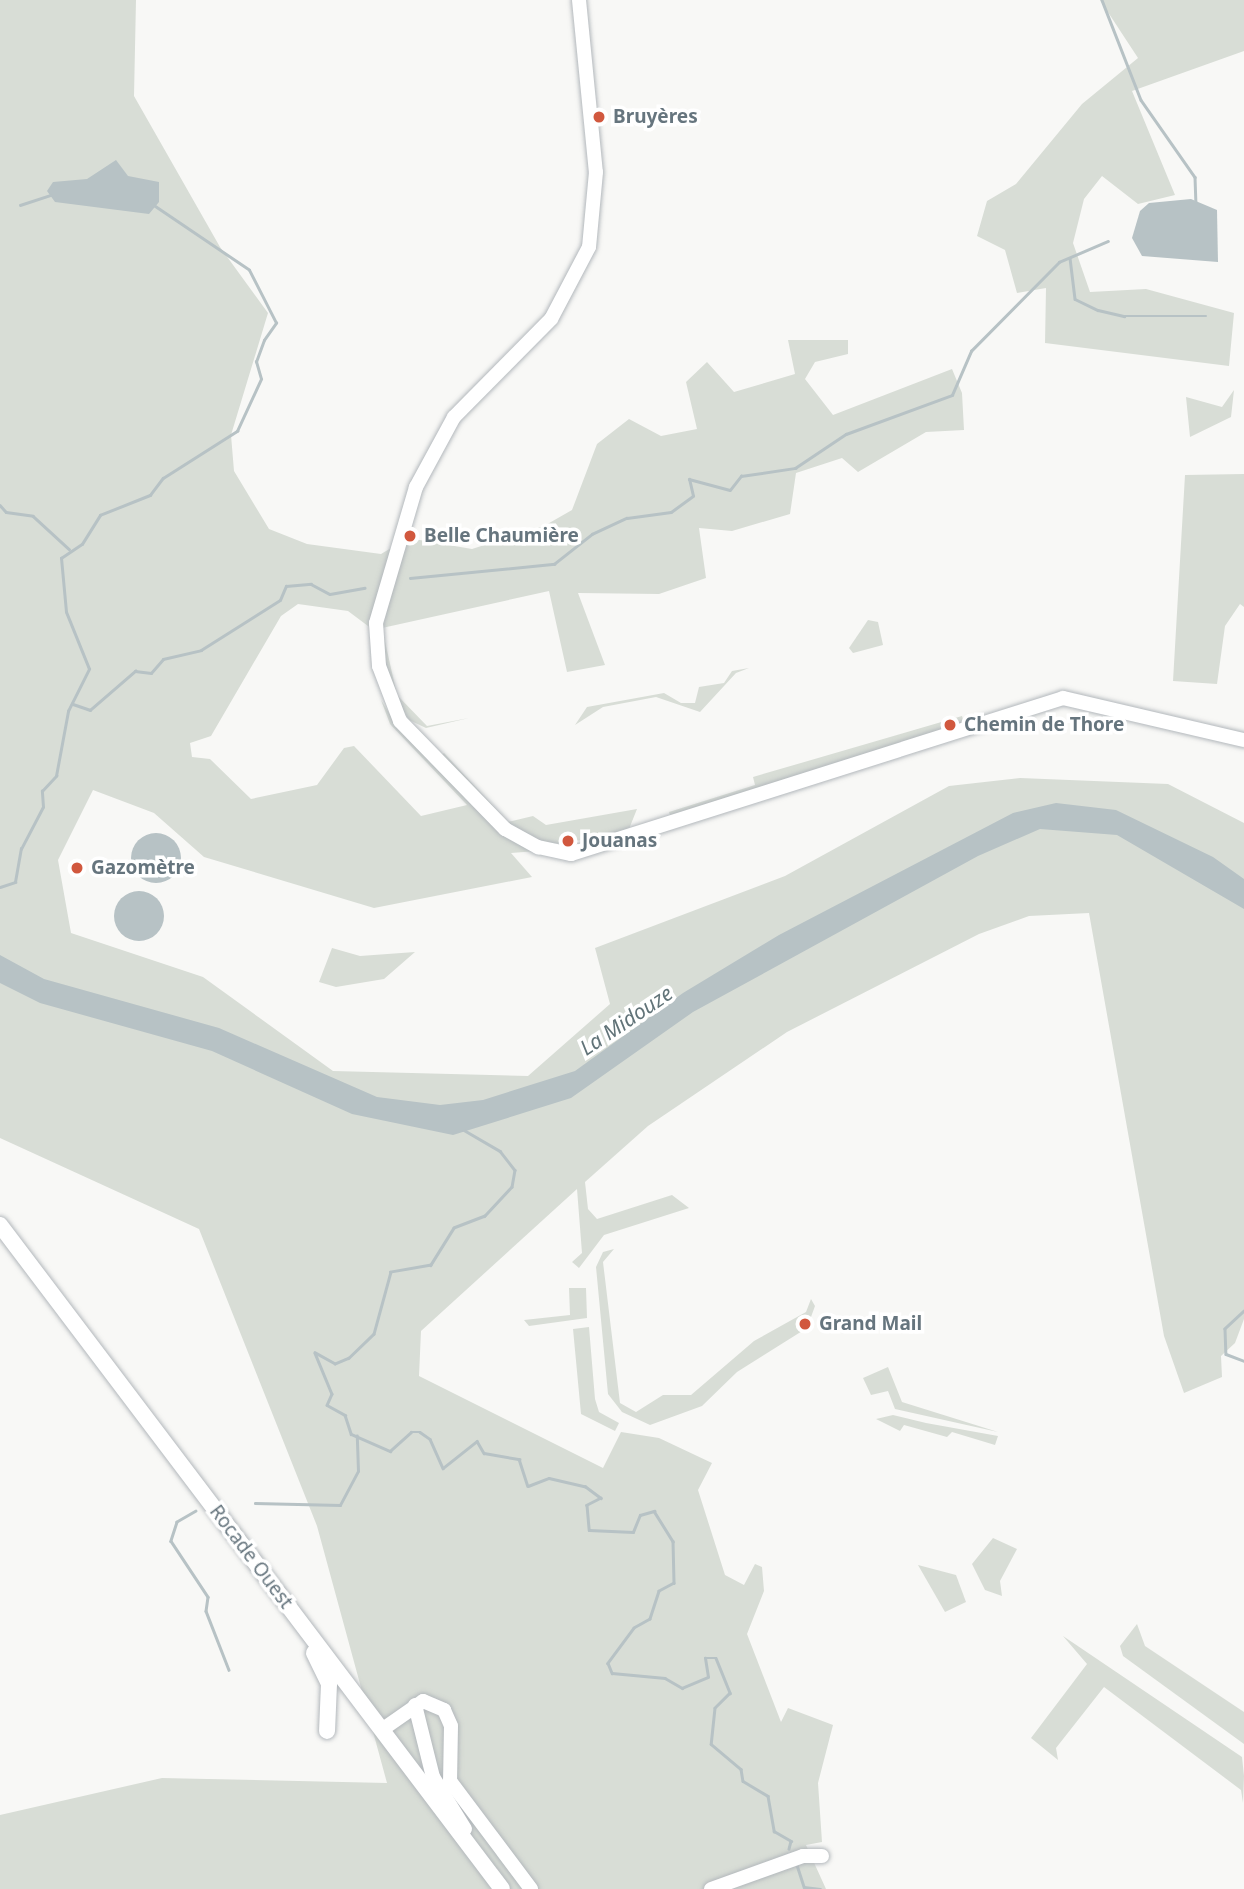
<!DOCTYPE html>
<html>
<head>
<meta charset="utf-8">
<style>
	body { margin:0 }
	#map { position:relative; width:1244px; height:1889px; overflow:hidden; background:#f8f8f6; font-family:"Noto Sans",sans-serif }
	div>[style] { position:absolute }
	.green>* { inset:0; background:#d8ddd6 }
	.water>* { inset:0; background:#b7c2c5 }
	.round { border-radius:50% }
	.stream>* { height:2.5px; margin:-1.25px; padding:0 1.25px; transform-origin:1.25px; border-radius:1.25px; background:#b7c2c5 }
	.roads { filter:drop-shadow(0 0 2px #b3b8bc) drop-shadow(0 0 2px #b3b8bc) }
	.secondary>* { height:14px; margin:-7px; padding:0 7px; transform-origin:7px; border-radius:7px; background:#fff }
	.primary>* { height:16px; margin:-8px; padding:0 8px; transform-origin:8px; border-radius:8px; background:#fff }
	.dots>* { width:19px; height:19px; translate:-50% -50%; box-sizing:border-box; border:4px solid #fff; border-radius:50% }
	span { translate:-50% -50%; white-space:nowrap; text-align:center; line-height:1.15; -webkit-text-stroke:7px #fff; paint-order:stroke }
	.poi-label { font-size:19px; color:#66757e; font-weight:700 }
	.left { translate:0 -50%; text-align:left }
	.street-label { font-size:19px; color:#66757e }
	.water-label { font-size:21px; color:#617378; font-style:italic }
</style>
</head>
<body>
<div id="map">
	<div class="green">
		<div style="clip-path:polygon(0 0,136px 0,134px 96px,220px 247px,268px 313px,231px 435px,234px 471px,269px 529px,307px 544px,381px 554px,408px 538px,472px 549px,544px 526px,572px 510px,597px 444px,629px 419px,661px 436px,697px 429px,686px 382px,707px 362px,734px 392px,795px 374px,788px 340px,848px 340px,848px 354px,815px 362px,805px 379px,833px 415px,952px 369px,962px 393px,964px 430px,926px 432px,858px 472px,842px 458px,796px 473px,790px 514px,732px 531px,699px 528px,706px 578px,659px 594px,578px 593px,605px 665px,567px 672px,549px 591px,382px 628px,397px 695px,427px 726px,469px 718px,426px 728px,409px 720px,392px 693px,380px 635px,348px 611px,298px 604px,281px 616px,211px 736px,190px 743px,192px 757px,210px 759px,251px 799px,317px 785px,344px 748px,354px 746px,421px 816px,467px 805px,390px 724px,381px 700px,394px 721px,537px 851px,511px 853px,532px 877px,374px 908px,204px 857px,154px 813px,93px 790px,58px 860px,71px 933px,203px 977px,333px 1071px,528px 1076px,610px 1004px,595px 948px,785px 876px,949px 786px,1020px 778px,1168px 784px,1244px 823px,1244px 1319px,1235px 1343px,1221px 1356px,1222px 1377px,1184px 1393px,1164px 1336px,1089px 913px,1029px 916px,979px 934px,787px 1032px,648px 1126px,585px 1182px,588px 1209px,597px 1219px,672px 1195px,689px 1208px,604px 1235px,579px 1268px,572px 1262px,582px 1253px,577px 1189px,421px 1331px,419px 1376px,603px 1468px,621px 1432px,659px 1438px,712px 1463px,698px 1490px,725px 1575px,744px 1585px,755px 1564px,762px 1567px,764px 1591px,747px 1634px,781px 1722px,788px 1708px,833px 1725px,818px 1783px,822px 1842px,806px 1845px,826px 1889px,0 1889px,0 1815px,162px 1778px,387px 1783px,317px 1526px,199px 1229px,0 1138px)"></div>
		<div style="clip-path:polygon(1100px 0,1244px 0,1244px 51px,1132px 91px,1175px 195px,1138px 204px,1102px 176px,1084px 199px,1073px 243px,1090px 292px,1146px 289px,1234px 313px,1229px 366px,1045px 343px,1046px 288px,1017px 293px,1005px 250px,977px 236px,987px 201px,1016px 184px,1082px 104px,1138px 58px)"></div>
		<div style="clip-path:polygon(1234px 390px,1231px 417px,1190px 437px,1186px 397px,1222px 407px)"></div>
		<div style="clip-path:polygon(1244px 474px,1244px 607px,1240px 604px,1225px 626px,1217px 684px,1173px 681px,1185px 475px)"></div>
		<div style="clip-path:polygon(868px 620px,878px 622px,883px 645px,853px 653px,849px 648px)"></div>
		<div style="clip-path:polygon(749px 668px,736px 673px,700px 712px,656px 697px,603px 707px,575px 725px,587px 707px,664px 693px,681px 703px,695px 703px,699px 687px,724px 683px,732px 671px)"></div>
		<div style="clip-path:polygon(962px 716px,964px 724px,671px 819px,669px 812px,755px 785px,753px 777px)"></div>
		<div style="clip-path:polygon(444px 753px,508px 822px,533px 816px,546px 825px,637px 809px,627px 834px,546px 845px,517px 831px,440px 756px)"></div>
		<div style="clip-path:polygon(332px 948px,360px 956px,415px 952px,384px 979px,336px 987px,319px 982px)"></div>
		<div style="clip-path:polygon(614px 1249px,603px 1262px,620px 1403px,636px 1412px,663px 1395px,691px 1395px,754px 1341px,806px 1312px,811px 1299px,815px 1306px,807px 1328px,737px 1372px,702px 1406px,650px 1425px,622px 1412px,608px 1394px,596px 1267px,603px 1252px)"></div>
		<div style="clip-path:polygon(569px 1288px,586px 1288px,587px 1318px,529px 1326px,524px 1320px,570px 1315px)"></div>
		<div style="clip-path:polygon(589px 1327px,595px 1399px,599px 1412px,619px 1423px,615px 1431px,581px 1414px,573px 1329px)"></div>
		<div style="clip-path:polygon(888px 1367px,902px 1402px,998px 1432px,895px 1409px,888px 1391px,871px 1395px,863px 1378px)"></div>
		<div style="clip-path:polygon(893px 1415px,926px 1423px,998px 1436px,995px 1445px,952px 1432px,947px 1437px,904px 1425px,900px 1431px,876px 1419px)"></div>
		<div style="clip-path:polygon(993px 1538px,1017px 1549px,1000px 1581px,1002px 1596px,985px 1590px,972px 1564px)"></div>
		<div style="clip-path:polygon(918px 1565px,956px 1575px,966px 1602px,945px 1612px)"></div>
		<div style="clip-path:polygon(1137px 1624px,1145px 1646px,1244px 1712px,1244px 1744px,1123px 1656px,1120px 1646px)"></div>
		<div style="clip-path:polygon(1063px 1636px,1242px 1757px,1244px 1776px,1243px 1803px,1241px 1790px,1104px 1687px,1056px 1748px,1058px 1760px,1031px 1738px,1087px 1664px)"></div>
	</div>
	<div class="water">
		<div style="clip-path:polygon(116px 160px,128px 176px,159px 182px,159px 202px,149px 214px,55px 202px,47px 191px,53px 182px,87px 179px)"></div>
		<div style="clip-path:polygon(1191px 199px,1217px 210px,1218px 262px,1142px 256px,1132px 238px,1140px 211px,1149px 203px)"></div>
		<div style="clip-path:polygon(1056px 803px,1116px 810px,1213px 857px,1244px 879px,1244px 909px,1117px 835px,1040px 829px,978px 856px,693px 1012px,571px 1098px,453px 1135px,352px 1114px,212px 1051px,40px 1003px,0 983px,0 955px,44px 979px,219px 1028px,377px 1097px,440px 1105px,483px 1100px,575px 1071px,683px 993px,779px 935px,1013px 813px)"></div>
		<div class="round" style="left:131px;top:833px;width:50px;height:50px"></div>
		<div class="round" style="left:114px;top:891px;width:50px;height:50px"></div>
	</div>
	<div class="stream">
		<div style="left:1102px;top:0;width:107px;rotate:68.7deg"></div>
		<div style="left:1141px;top:100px;width:94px;rotate:55deg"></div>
		<div style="left:1195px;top:177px;width:25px;rotate:88deg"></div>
		<div style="left:20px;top:205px;width:32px;rotate:-18deg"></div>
		<div style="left:1070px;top:258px;width:41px;rotate:83deg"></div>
		<div style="left:1075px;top:299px;width:25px;rotate:26deg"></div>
		<div style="left:1098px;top:310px;width:27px;rotate:13deg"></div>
		<div style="left:1124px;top:316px;width:82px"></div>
		<div style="left:0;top:505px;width:9px;rotate:49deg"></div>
		<div style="left:6px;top:512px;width:27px;rotate:8deg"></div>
		<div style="left:33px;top:516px;width:49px;rotate:42.5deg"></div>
		<div style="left:410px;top:578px;width:145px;rotate:-5.6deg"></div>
		<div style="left:554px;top:564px;width:48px;rotate:-38.3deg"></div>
		<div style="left:592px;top:534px;width:38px;rotate:-25deg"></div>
		<div style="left:627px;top:518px;width:44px;rotate:-7.8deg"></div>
		<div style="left:671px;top:512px;width:27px;rotate:-36deg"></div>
		<div style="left:693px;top:496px;width:17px;rotate:-103deg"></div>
		<div style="left:689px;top:479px;width:42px;rotate:15deg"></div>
		<div style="left:730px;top:490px;width:18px;rotate:-52deg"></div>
		<div style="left:741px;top:476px;width:55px;rotate:-8.4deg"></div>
		<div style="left:795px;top:468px;width:61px;rotate:-33.7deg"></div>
		<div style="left:846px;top:434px;width:113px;rotate:-20.2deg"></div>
		<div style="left:952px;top:395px;width:48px;rotate:-66.6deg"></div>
		<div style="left:971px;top:351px;width:125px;rotate:-45.3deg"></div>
		<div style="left:1059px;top:262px;width:53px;rotate:-23.2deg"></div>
		<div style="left:73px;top:704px;width:18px;rotate:19deg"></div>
		<div style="left:90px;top:710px;width:60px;rotate:-40.9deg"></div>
		<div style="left:135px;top:671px;width:16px;rotate:7deg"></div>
		<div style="left:151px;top:673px;width:18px;rotate:-49deg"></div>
		<div style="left:163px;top:659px;width:39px;rotate:-13deg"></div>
		<div style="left:201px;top:650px;width:93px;rotate:-32.3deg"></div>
		<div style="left:280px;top:600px;width:15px;rotate:-67deg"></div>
		<div style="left:286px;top:586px;width:25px;rotate:-5deg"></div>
		<div style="left:311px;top:584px;width:21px;rotate:28deg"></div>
		<div style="left:330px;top:594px;width:35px;rotate:-10deg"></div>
		<div style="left:0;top:887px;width:16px;rotate:-18deg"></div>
		<div style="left:15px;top:882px;width:34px;rotate:-80deg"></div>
		<div style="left:21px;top:849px;width:47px;rotate:-62.4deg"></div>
		<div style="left:43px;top:807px;width:16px;rotate:-94deg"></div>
		<div style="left:42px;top:791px;width:21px;rotate:-47deg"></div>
		<div style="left:56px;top:776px;width:66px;rotate:-79.5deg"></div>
		<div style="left:68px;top:711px;width:47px;rotate:-63.4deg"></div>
		<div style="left:89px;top:669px;width:61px;rotate:-112deg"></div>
		<div style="left:66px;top:612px;width:54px;rotate:-95.3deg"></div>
		<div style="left:61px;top:558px;width:25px;rotate:-34deg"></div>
		<div style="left:82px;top:544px;width:34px;rotate:-58deg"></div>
		<div style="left:100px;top:515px;width:54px;rotate:-21.8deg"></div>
		<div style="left:150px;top:495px;width:21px;rotate:-53deg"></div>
		<div style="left:163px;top:478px;width:88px;rotate:-32.4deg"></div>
		<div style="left:237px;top:431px;width:57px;rotate:-65.2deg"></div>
		<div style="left:261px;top:379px;width:18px;rotate:-106deg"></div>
		<div style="left:256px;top:362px;width:23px;rotate:-70deg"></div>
		<div style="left:264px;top:340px;width:21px;rotate:-55deg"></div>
		<div style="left:276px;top:323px;width:59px;rotate:-117deg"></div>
		<div style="left:249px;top:270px;width:116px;rotate:-145.9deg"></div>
		<div style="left:464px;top:1130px;width:42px;rotate:30.3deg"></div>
		<div style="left:500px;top:1151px;width:24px;rotate:52deg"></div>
		<div style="left:515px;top:1170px;width:17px;rotate:100deg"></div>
		<div style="left:512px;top:1187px;width:40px;rotate:133deg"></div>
		<div style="left:485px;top:1216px;width:33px;rotate:159deg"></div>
		<div style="left:454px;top:1228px;width:44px;rotate:121.9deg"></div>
		<div style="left:431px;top:1265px;width:41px;rotate:170.1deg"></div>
		<div style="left:391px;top:1272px;width:64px;rotate:105.3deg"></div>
		<div style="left:374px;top:1334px;width:35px;rotate:136deg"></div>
		<div style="left:349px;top:1358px;width:15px;rotate:157deg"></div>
		<div style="left:335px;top:1364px;width:23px;rotate:-151deg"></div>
		<div style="left:315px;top:1353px;width:44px;rotate:67.5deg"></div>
		<div style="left:332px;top:1394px;width:12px;rotate:114deg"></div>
		<div style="left:327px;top:1405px;width:21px;rotate:29deg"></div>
		<div style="left:345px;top:1415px;width:20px;rotate:72deg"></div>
		<div style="left:351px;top:1434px;width:43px;rotate:23.6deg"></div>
		<div style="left:390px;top:1451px;width:28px;rotate:-42deg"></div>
		<div style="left:411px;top:1432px;width:9px"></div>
		<div style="left:420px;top:1432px;width:12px;rotate:35deg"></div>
		<div style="left:430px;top:1439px;width:32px;rotate:66deg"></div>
		<div style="left:443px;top:1468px;width:43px;rotate:-38.5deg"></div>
		<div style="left:477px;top:1441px;width:14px;rotate:60deg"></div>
		<div style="left:484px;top:1453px;width:36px;rotate:10deg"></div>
		<div style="left:519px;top:1459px;width:28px;rotate:72deg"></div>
		<div style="left:528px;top:1486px;width:22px;rotate:-21deg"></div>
		<div style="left:549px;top:1478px;width:37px;rotate:13deg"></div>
		<div style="left:585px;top:1486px;width:20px;rotate:37deg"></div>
		<div style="left:601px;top:1498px;width:16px;rotate:153deg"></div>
		<div style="left:587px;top:1505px;width:25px;rotate:85deg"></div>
		<div style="left:589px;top:1530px;width:44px;rotate:2.6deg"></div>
		<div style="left:633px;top:1532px;width:18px;rotate:-68deg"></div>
		<div style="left:640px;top:1515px;width:15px;rotate:-16deg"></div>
		<div style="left:654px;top:1511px;width:36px;rotate:58deg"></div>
		<div style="left:673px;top:1541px;width:42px;rotate:88.6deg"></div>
		<div style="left:674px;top:1583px;width:17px;rotate:152deg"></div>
		<div style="left:659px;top:1591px;width:29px;rotate:108deg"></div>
		<div style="left:650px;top:1619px;width:18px;rotate:151deg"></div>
		<div style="left:634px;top:1628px;width:44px;rotate:126.6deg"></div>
		<div style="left:608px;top:1663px;width:11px;rotate:68deg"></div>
		<div style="left:612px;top:1673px;width:53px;rotate:5.4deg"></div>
		<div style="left:665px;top:1678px;width:20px;rotate:30deg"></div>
		<div style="left:682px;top:1688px;width:28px;rotate:-23deg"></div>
		<div style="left:708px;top:1677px;width:19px;rotate:-99deg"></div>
		<div style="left:705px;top:1658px;width:11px"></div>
		<div style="left:716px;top:1658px;width:38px;rotate:68deg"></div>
		<div style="left:730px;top:1693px;width:21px;rotate:135deg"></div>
		<div style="left:715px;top:1708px;width:36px;rotate:96deg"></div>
		<div style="left:711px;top:1744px;width:39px;rotate:40deg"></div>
		<div style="left:741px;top:1769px;width:12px;rotate:81deg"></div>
		<div style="left:743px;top:1781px;width:29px;rotate:31deg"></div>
		<div style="left:768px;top:1796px;width:36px;rotate:80deg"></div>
		<div style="left:774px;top:1831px;width:20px;rotate:30deg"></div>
		<div style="left:791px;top:1841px;width:8px;rotate:104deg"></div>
		<div style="left:1244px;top:1311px;width:26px;rotate:137deg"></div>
		<div style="left:1225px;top:1329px;width:25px;rotate:88deg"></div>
		<div style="left:1226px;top:1354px;width:19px;rotate:21deg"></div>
		<div style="left:255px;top:1503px;width:85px;rotate:1.3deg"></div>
		<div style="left:340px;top:1505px;width:38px;rotate:-62deg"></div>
		<div style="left:358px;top:1471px;width:35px;rotate:-92deg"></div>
		<div style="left:196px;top:1511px;width:22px;rotate:150deg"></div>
		<div style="left:177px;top:1522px;width:20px;rotate:108deg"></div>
		<div style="left:171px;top:1541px;width:67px;rotate:56.5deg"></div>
		<div style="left:208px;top:1597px;width:14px;rotate:98deg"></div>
		<div style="left:206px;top:1611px;width:63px;rotate:68.7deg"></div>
		<div style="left:797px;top:1865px;width:23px;rotate:72deg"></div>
		<div style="left:804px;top:1887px;width:16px;rotate:7deg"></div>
	</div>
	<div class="roads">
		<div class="secondary">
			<div style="left:579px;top:0;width:173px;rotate:84.4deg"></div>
			<div style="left:596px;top:172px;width:75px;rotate:95.3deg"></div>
			<div style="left:589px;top:247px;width:81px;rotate:117.8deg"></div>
			<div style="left:551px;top:319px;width:138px;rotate:134.7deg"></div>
			<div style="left:454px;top:417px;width:80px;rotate:118.5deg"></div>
			<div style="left:416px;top:487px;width:142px;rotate:106.4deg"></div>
			<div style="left:376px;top:623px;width:43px;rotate:86deg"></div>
			<div style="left:379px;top:666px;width:59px;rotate:69.1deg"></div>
			<div style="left:400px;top:721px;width:151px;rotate:45.8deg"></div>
			<div style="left:505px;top:829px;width:38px;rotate:29deg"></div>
			<div style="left:538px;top:847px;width:34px;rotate:12deg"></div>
			<div style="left:571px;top:854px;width:516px;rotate:-17.59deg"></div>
			<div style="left:1063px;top:698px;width:186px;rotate:13.1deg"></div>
			<div style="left:415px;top:1705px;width:74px;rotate:76deg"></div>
			<div style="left:433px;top:1777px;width:61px;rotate:58.4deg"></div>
			<div style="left:383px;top:1729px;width:49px;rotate:-35deg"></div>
			<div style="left:423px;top:1701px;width:23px;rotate:23deg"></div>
			<div style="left:444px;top:1710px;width:17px;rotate:66deg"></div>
			<div style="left:451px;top:1726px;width:55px;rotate:91deg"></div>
			<div style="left:450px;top:1781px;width:135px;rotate:53.1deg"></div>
			<div style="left:711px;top:1889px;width:98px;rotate:-19.7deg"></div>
			<div style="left:803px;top:1856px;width:19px"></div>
		</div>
		<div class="primary">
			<div style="left:0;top:1225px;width:832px;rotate:52.91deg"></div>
			<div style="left:314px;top:1653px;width:34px;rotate:64deg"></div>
			<div style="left:329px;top:1684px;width:47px;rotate:92.4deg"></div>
		</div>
	</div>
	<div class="dots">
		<div style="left:599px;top:117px;background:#d1583e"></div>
		<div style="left:410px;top:536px;background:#d1583e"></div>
		<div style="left:950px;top:725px;background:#d1583e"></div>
		<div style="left:568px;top:841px;background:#d1583e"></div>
		<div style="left:77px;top:868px;background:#d1583e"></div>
		<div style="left:805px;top:1324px;background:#d1583e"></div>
	</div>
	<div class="poi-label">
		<span class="left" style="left:613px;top:117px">Bruyères</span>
		<span class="left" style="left:424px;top:536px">Belle Chaumière</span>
		<span class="left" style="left:964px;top:725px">Chemin de Thore</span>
		<span class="left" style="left:582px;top:841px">Jouanas</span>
		<span class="left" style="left:91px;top:868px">Gazomètre</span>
		<span class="left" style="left:819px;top:1324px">Grand Mail</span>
	</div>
	<div class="street-label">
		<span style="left:251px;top:1557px;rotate:53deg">Rocade Ouest</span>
	</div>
	<div class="water-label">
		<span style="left:626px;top:1020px;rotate:-34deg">La Midouze</span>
	</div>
</div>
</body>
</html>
